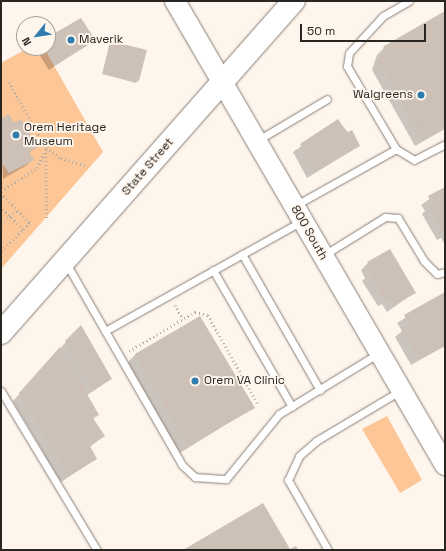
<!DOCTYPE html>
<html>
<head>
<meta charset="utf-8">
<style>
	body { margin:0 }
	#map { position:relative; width:446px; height:551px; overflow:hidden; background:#fef5ed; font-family:"Space Grotesk",sans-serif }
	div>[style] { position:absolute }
	.green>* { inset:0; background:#fcc697 }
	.shadow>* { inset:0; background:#0003 }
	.building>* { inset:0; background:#ccc0b7 }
	.path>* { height:2.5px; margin-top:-1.25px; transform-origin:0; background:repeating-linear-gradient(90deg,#b4ada6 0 1px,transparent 0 4px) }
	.roads { filter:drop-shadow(0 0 1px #887e75) drop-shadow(0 0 1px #887e75) }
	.service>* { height:7px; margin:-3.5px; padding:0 3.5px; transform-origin:3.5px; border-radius:3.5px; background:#fff }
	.secondary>* { height:20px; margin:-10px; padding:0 10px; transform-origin:10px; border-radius:10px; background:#fff }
	.primary>* { height:22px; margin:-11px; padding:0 11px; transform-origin:11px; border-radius:11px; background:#fff }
	.dots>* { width:11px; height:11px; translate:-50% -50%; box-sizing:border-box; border:2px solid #fef5ed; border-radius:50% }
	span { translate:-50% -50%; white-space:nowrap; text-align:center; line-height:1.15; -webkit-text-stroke:3.5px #fef5ed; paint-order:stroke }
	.poi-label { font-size:12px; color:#292521 }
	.left { translate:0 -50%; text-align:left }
	.right { translate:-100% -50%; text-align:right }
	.street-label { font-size:12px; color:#292521 }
	.frame { position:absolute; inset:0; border:2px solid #292521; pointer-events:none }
	.north { position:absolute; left:16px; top:16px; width:40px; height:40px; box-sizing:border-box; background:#fef5ed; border:1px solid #a9a29b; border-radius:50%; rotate:240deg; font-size:11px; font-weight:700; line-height:16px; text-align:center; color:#292521 }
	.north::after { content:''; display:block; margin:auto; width:14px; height:18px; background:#317caf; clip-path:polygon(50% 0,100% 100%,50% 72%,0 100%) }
	.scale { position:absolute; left:300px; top:24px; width:126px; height:18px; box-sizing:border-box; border:2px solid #292521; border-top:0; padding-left:5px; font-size:12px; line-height:14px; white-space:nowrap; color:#292521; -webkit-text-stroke:3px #fef5ed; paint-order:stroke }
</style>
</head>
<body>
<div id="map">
	<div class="green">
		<div style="clip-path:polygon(28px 48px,44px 48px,103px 152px,1px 269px,1px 63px)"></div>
		<div style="clip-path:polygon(387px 416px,422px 480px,400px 493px,362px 429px)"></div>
	</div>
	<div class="shadow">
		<div style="clip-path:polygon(445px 13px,445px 129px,415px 146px,372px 70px,377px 55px,385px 47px)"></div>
		<div style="clip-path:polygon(48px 38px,92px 41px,49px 70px,35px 48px,48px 48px)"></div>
		<div style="clip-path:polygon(110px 43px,138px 81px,136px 83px,102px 74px)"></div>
		<div style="clip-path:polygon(1px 120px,13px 124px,36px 147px,29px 153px,33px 159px,27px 165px,3px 179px)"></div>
		<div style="clip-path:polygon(338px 120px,359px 146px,307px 178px,293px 152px)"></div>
		<div style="clip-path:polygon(445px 188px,445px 245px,441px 238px,437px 240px,422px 214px,425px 211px,421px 205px)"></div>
		<div style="clip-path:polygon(368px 263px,414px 293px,387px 312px,382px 304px,378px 306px,362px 281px,365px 278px,361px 270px)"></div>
		<div style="clip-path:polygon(445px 293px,445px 346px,411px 365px,395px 337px,402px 331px,397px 323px)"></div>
		<div style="clip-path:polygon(74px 333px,111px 379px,86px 396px,97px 415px,93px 419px,103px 436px,90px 447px,96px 459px,61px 482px,13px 401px)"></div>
		<div style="clip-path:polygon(136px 354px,254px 407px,180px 453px,128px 362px)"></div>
	</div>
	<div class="building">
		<div style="clip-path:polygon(445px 11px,445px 127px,423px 140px,379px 62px,384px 46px)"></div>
		<div style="clip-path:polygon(81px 18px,94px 38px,93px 42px,56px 65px,45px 48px,48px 48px,48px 37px)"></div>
		<div style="clip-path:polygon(110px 41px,147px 50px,139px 81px,103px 73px)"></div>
		<div style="clip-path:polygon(9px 114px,14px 123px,21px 119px,37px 147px,29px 152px,34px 160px,9px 173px,1px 162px,1px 119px)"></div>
		<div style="clip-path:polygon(338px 119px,346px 133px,352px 130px,360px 146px,315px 172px,300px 144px)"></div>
		<div style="clip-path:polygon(445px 187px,445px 234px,429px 205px,432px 204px,428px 196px)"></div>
		<div style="clip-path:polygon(390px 249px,416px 293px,394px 305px,389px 297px,385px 300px,369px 272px,372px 270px,367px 262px)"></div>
		<div style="clip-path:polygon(445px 292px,445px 346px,419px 359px,402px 329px,410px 325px,404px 315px)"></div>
		<div style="clip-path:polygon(200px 316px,255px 408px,188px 446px,135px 354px)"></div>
		<div style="clip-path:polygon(81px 325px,112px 379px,93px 390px,65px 341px)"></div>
		<div style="clip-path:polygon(60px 347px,99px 415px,93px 418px,105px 436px,90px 446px,97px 459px,69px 476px,19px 393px)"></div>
		<div style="clip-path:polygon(263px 503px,290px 549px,296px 546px,298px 550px,183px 550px)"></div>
	</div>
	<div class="path">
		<div style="left:9px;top:82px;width:76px;rotate:60.7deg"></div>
		<div style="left:46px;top:148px;width:18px;rotate:34deg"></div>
		<div style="left:61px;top:158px;width:28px;rotate:17deg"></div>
		<div style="left:46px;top:149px;width:69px;rotate:89.2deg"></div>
		<div style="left:1px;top:191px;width:43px;rotate:-32.6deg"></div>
		<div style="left:37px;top:168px;width:21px;rotate:-65deg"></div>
		<div style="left:1px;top:193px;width:42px;rotate:46deg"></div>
		<div style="left:30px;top:223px;width:10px;rotate:135deg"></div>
		<div style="left:23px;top:230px;width:31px;rotate:-135deg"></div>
		<div style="left:1px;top:225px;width:22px;rotate:-43deg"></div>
		<div style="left:1px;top:251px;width:30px;rotate:-44deg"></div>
		<div style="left:175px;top:305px;width:16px;rotate:60deg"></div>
		<div style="left:129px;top:351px;width:77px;rotate:-30.6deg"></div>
		<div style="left:195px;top:312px;width:13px;rotate:13deg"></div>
		<div style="left:208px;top:315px;width:104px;rotate:60.7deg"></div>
	</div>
	<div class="roads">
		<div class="service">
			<div style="left:258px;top:140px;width:80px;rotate:-30.7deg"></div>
			<div style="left:396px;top:149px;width:96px;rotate:-120.6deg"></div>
			<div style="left:347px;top:66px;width:13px;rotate:-81deg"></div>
			<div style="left:349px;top:53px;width:50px;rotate:-47.4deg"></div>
			<div style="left:383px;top:16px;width:30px;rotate:-30deg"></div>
			<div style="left:296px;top:205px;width:115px;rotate:-29.2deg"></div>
			<div style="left:396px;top:149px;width:21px;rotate:31deg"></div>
			<div style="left:414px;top:160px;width:35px;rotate:-27deg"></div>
			<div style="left:242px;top:254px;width:157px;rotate:60.2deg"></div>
			<div style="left:324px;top:255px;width:72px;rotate:-31.9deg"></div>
			<div style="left:385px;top:217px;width:13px;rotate:4deg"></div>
			<div style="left:398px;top:218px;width:50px;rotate:58.8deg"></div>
			<div style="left:424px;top:261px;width:18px;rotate:45deg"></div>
			<div style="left:437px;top:274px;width:8px;rotate:-14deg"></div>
			<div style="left:66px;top:263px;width:233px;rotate:60.1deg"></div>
			<div style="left:182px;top:465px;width:18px;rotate:43deg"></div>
			<div style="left:195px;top:477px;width:31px;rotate:4deg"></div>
			<div style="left:226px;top:479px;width:84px;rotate:-50.8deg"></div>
			<div style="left:279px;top:414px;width:117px;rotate:-31.4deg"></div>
			<div style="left:213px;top:270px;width:158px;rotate:60deg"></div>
			<div style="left:105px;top:331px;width:226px;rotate:-29.2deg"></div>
			<div style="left:1px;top:391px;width:186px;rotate:58.9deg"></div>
			<div style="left:328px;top:550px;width:81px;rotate:-119.7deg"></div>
			<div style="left:288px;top:480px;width:26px;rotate:-65deg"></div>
			<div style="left:299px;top:456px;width:23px;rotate:-41deg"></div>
			<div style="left:316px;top:441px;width:98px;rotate:-30.8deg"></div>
		</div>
		<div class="secondary">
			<div style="left:175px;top:1px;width:537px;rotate:59.81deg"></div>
		</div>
		<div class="primary">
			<div style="left:1px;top:333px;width:443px;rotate:-48.6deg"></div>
		</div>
	</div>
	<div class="dots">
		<div style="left:71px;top:40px;background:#317caf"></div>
		<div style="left:421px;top:95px;background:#317caf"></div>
		<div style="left:16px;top:135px;background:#317caf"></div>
		<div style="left:195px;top:381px;background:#317caf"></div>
	</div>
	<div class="poi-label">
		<span class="left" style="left:79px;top:40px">Maverik</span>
		<span class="right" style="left:413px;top:95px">Walgreens</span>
		<span class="left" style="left:24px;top:135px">Orem Heritage<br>Museum</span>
		<span class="left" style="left:204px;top:381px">Orem VA Clinic</span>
	</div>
	<div class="street-label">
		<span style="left:148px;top:167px;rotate:-49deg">State Street</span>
		<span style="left:309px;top:233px;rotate:60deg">800 South</span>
	</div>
	<div class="frame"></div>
	<div class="north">N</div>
	<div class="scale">50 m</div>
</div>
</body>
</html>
